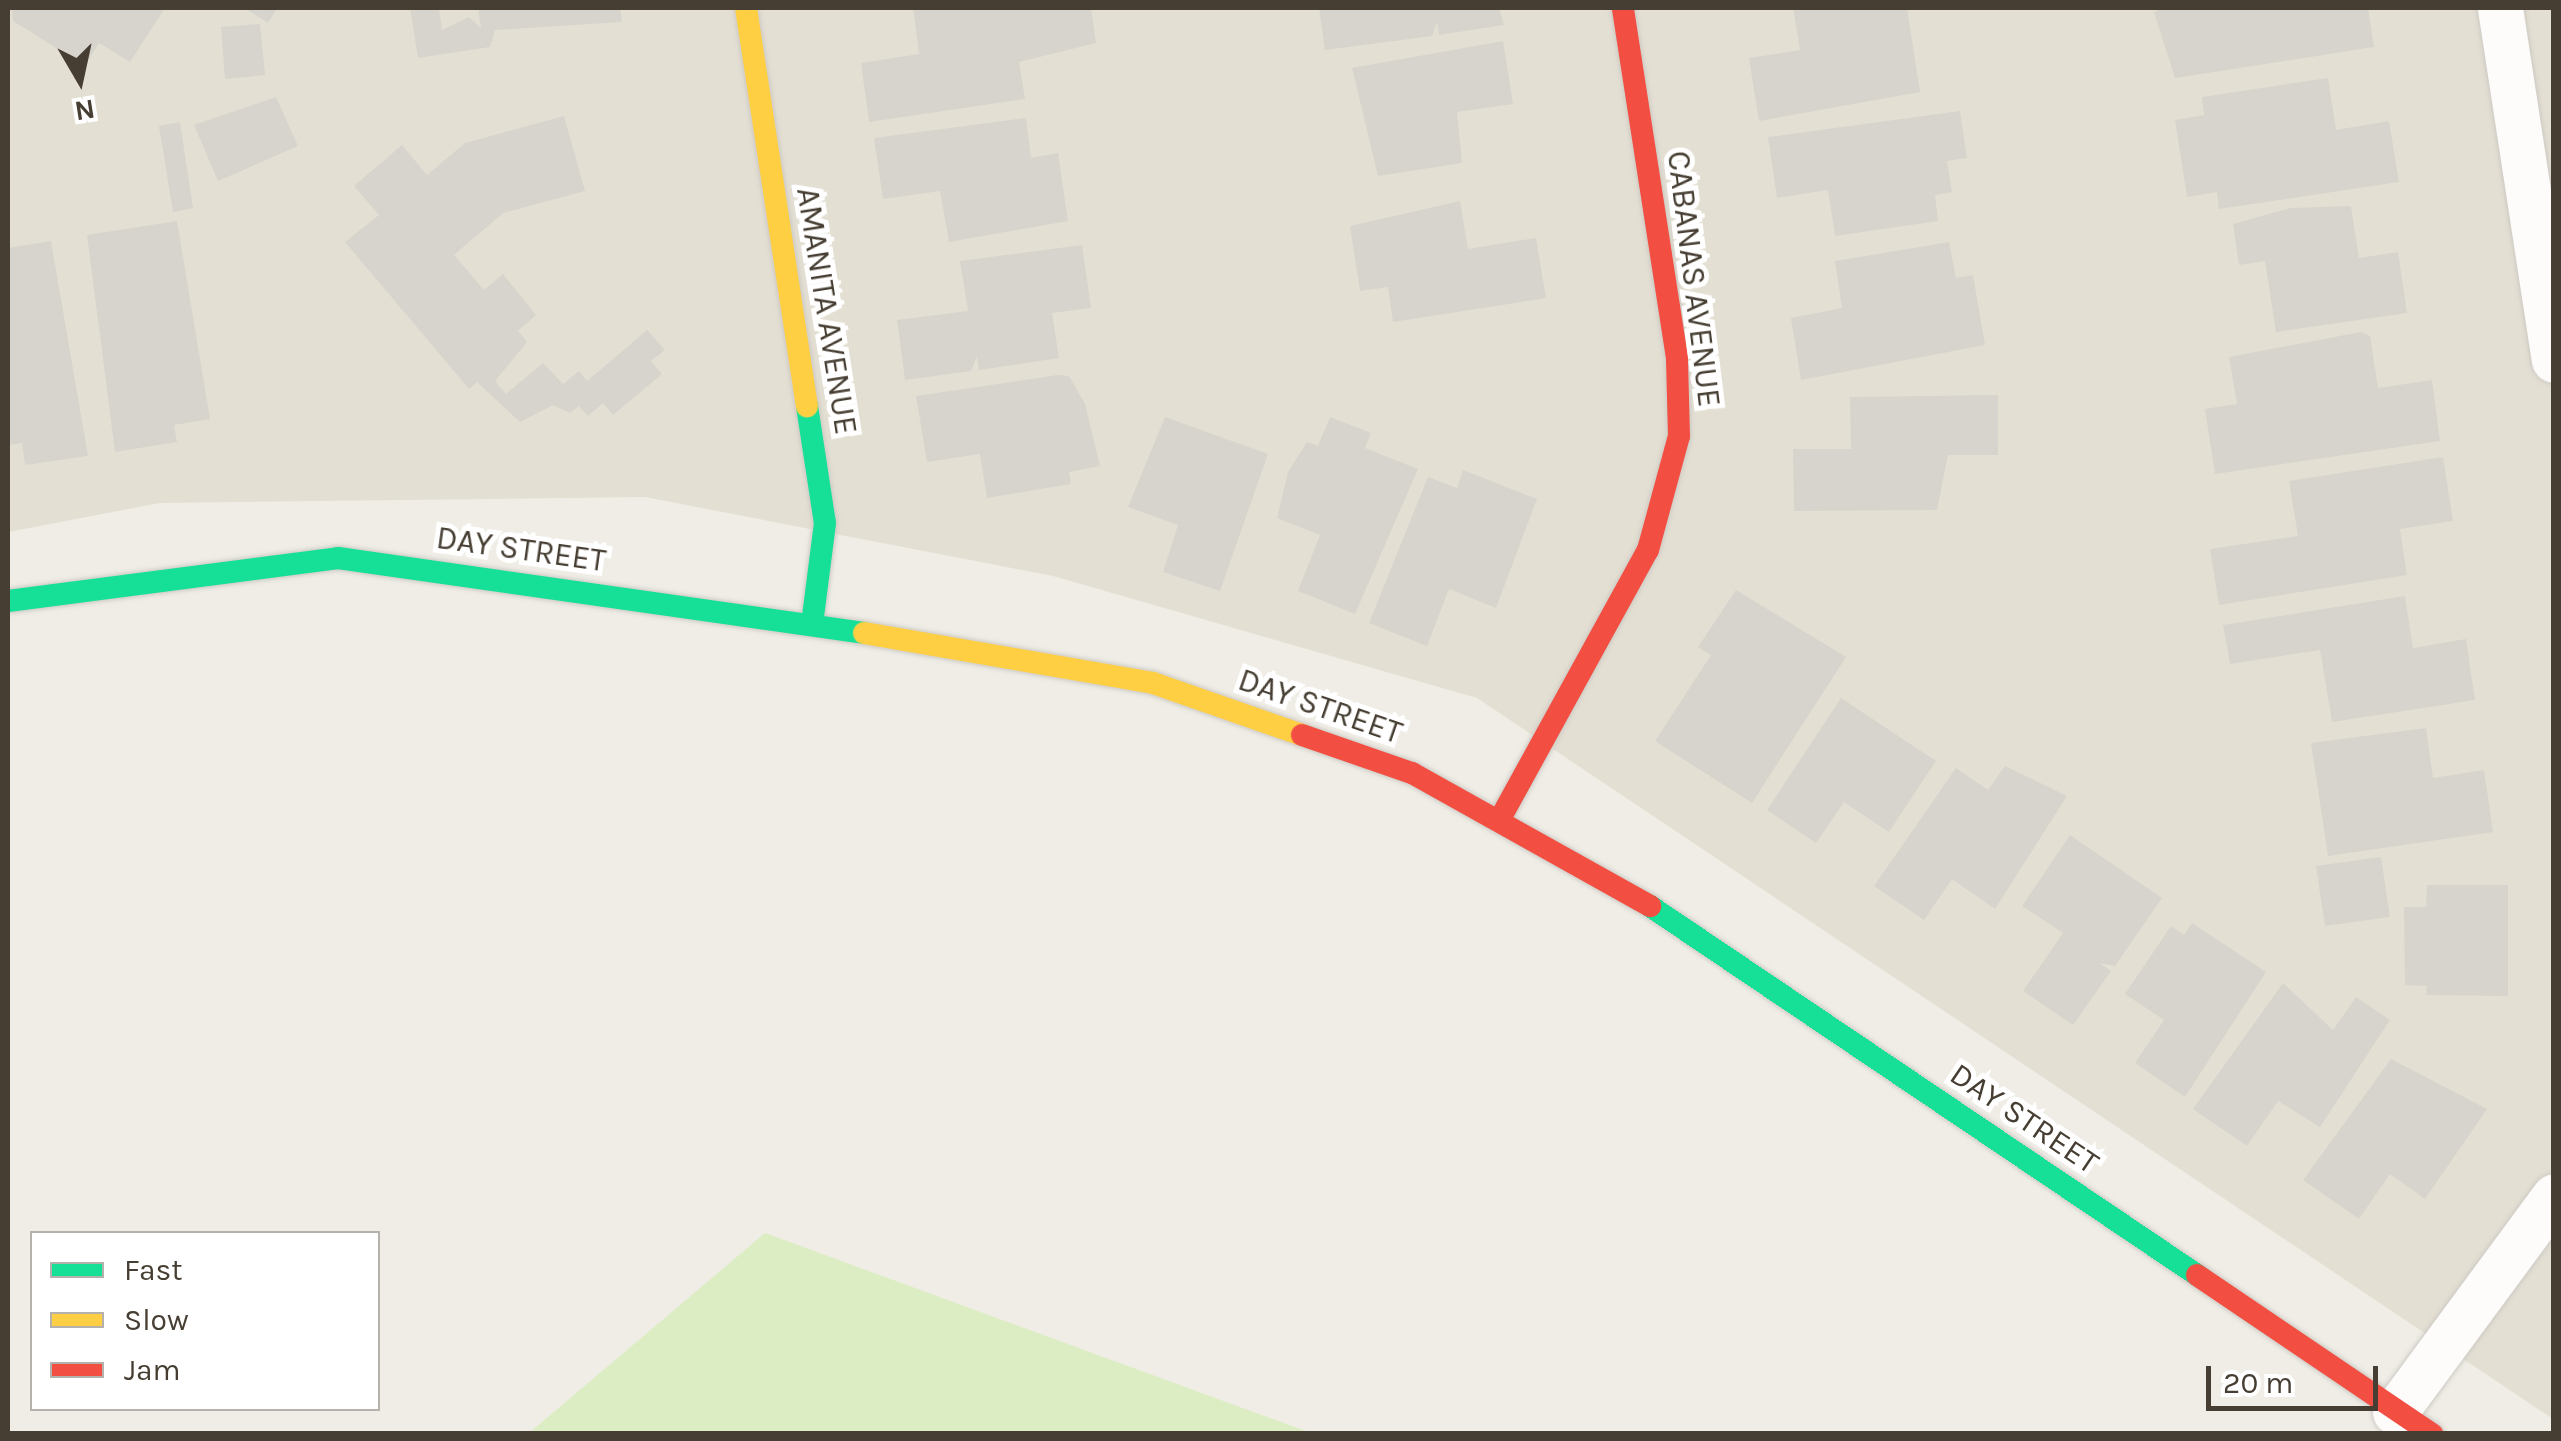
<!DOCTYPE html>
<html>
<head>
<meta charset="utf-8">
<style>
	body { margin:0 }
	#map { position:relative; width:2561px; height:1441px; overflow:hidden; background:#efede6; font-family:Karla,sans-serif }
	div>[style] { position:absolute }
	.residential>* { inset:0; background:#e4dfd3 }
	.green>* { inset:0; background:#ddedc3 }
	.building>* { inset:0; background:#d7d4cd }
	.roads { filter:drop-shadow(0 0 2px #cdcac4) drop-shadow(0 0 2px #cdcac4) }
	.street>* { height:45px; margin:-22.5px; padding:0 22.5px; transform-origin:22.5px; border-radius:22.5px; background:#fdfcfb }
	.fast>* { height:22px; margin:-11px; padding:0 11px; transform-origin:11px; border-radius:11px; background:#16e098 }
	.slow>* { height:22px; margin:-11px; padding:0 11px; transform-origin:11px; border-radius:11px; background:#ffcf43 }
	.jam>* { height:22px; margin:-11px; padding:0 11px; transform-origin:11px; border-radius:11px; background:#f24e42 }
	span { translate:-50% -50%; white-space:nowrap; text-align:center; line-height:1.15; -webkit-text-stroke:10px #fff; paint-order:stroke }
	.street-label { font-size:32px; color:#463e32 }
	.frame { position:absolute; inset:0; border:10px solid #463e32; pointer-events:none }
	.legend { position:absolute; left:30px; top:1231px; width:350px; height:180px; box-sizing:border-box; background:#fff; border:2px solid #b5b2ad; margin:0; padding:12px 18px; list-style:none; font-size:30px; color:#463e32 }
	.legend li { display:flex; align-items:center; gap:20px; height:50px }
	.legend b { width:50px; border:2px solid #b5b2ad }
	.north { position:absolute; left:30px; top:30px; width:100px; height:100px; -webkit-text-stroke:8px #fff; paint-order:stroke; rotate:171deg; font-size:28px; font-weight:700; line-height:40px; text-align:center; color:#463e32 }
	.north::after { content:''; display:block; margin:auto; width:35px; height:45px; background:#463e32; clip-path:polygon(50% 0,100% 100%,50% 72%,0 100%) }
	.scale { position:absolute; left:2206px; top:1366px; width:172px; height:45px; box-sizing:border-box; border:5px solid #463e32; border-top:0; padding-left:12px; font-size:30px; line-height:35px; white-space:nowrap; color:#463e32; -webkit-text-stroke:8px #fff; paint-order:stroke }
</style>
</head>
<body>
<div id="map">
	<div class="residential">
		<div style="clip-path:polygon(8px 8px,2553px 8px,2553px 1419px,1477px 698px,1053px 576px,645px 497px,160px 503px,8px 532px)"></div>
	</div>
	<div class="green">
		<div style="clip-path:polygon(765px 1233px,1311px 1433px,529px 1433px)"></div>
	</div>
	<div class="building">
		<div style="clip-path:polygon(12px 8px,165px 8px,130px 62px,99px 43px,85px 66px,13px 21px)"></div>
		<div style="clip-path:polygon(245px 8px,277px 8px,268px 23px)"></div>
		<div style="clip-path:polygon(410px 8px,439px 8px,442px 30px,469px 17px,481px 28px,478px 8px,620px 8px,622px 22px,495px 30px,490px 47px,418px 58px)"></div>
		<div style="clip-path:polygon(913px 8px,1091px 8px,1096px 43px,1019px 62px,1025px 99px,869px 122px,861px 63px,919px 54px)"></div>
		<div style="clip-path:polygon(1319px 8px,1499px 8px,1504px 25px,1439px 35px,1437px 22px,1432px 36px,1325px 50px)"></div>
		<div style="clip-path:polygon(1793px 8px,1907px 8px,1920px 92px,1759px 121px,1749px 58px,1800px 50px)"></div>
		<div style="clip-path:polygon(2165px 8px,2368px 8px,2374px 47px,2175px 78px,2154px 12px)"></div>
		<div style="clip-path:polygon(260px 24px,265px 75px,225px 79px,221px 27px)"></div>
		<div style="clip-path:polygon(1503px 41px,1513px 104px,1457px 112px,1462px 163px,1378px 176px,1352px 68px)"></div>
		<div style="clip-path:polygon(2328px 78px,2336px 130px,2389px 121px,2399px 182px,2219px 209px,2217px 192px,2187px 197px,2175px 120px,2204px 115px,2202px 97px)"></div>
		<div style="clip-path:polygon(276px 97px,298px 146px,218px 181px,194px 125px)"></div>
		<div style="clip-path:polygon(1960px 111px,1967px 158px,1947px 161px,1952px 192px,1935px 195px,1938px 221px,1835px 236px,1828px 190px,1777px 198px,1768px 137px)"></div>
		<div style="clip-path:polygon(564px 116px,585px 191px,503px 213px,454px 255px,484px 290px,503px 274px,536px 315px,518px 331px,527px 342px,495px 381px,506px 394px,543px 363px,563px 384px,579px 371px,587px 381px,647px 330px,665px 350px,651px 361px,662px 374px,613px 415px,603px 403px,588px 416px,579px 406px,570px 413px,553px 405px,520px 422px,477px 382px,469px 389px,345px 242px,379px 215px,354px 186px,402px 145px,427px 175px,465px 143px)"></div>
		<div style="clip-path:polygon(1026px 118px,1031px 158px,1058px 153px,1068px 221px,949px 242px,940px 191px,883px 199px,874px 138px)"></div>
		<div style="clip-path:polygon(180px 122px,193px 208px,173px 212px,159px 126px)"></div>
		<div style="clip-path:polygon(1460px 201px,1468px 249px,1536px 238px,1546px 298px,1393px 322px,1388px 287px,1360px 291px,1350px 226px)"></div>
		<div style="clip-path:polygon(2351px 206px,2359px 258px,2398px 252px,2407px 313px,2276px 332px,2265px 261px,2239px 265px,2233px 224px,2290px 208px)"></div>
		<div style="clip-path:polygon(177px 221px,210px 419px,174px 425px,177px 442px,115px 452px,87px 235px)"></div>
		<div style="clip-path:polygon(51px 241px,88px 456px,25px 465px,22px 443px,8px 445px,8px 248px)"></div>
		<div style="clip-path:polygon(1949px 242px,1956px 278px,1973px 275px,1985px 345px,1801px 380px,1791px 318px,1842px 308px,1835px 261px)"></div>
		<div style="clip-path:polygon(1082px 245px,1091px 308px,1052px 313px,1059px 358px,979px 370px,977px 356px,971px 371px,905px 380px,897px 320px,968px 311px,960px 261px)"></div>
		<div style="clip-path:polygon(2361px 332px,2370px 336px,2378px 388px,2432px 380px,2440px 441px,2215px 474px,2205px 409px,2237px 404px,2229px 357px)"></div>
		<div style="clip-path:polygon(1058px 375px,1069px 376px,1085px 404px,1100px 466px,1069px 472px,1071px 484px,987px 498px,980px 454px,927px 462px,916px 396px)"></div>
		<div style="clip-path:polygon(1998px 395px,1998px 455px,1948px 455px,1937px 510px,1794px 511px,1793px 449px,1851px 449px,1850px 397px)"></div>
		<div style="clip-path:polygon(1165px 417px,1268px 454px,1220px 591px,1163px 572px,1178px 525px,1128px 507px)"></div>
		<div style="clip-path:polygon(1330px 417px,1371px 433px,1365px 448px,1418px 469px,1355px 614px,1298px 591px,1320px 535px,1277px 518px,1288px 472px,1307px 442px,1318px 446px)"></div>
		<div style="clip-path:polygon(2443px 457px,2453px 521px,2400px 529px,2407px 575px,2219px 605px,2210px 549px,2298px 536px,2289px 481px)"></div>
		<div style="clip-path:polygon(1463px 470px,1537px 499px,1496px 608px,1449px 589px,1427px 646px,1369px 623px,1428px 477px,1457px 488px)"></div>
		<div style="clip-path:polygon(1736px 590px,1846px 657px,1752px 803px,1655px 741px,1711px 655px,1698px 647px)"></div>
		<div style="clip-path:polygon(2405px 596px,2413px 648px,2466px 639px,2475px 700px,2332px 722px,2320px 650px,2230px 664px,2223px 625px)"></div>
		<div style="clip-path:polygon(1841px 698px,1936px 761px,1889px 832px,1844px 802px,1816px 843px,1767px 810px)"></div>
		<div style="clip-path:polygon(2426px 728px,2433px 778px,2484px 770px,2493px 832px,2328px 856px,2311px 743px)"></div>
		<div style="clip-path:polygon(2005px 766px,2067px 796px,1995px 909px,1952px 879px,1924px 920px,1874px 886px,1956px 768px,1988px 790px)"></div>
		<div style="clip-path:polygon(2070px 835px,2162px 898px,2115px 966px,2099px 963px,2111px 971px,2073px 1025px,2023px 991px,2063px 933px,2022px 906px)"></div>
		<div style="clip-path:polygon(2381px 857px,2390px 917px,2325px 926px,2316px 866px)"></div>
		<div style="clip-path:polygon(2427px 885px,2508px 885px,2508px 996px,2426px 995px,2427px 986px,2405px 985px,2404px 907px,2426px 907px)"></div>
		<div style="clip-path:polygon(2192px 923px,2266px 972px,2185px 1097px,2135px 1063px,2164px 1020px,2125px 994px,2171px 926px,2184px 935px)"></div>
		<div style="clip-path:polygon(2283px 983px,2333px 1030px,2356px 997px,2390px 1020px,2320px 1127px,2278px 1101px,2247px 1146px,2193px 1109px)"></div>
		<div style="clip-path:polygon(2391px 1059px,2487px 1109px,2425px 1199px,2390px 1174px,2359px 1219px,2303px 1180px)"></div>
	</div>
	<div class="roads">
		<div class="street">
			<div style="left:2500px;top:8px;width:356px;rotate:81.3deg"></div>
			<div style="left:2395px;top:1412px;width:268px;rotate:-53.6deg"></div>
		</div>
		<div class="fast">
			<div style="left:807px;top:406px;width:118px;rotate:81.3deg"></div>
			<div style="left:825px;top:523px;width:102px;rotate:97.3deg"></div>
			<div style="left:8px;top:601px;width:333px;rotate:-7.4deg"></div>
			<div style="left:338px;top:558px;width:531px;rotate:8.11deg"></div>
			<div style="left:1650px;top:906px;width:660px;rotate:34deg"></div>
		</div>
		<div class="slow">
			<div style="left:746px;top:8px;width:403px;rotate:81.3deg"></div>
			<div style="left:864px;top:633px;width:293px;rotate:9.8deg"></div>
			<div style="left:1153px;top:683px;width:158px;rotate:19.2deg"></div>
		</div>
		<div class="jam">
			<div style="left:1302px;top:735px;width:116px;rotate:19.1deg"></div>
			<div style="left:1412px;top:773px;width:273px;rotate:29.2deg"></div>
			<div style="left:1501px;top:817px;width:305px;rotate:-61.2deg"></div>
			<div style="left:1648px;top:550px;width:118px;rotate:-74.8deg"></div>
			<div style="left:1679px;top:436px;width:78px;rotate:-91.5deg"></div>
			<div style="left:1677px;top:358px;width:354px;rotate:-98.8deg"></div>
			<div style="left:2197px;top:1275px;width:284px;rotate:34.1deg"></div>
		</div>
	</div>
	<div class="street-label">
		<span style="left:1693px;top:279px;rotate:83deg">CABANAS AVENUE</span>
		<span style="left:826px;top:311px;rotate:81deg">AMANITA AVENUE</span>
		<span style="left:521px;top:550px;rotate:8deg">DAY STREET</span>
		<span style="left:1320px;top:707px;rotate:19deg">DAY STREET</span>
		<span style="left:2024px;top:1119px;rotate:34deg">DAY STREET</span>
	</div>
	<div class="frame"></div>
	<ul class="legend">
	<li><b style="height:12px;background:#16e098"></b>Fast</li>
	<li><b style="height:12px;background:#ffcf43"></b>Slow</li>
	<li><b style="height:12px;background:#f24e42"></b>Jam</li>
	</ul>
	<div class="north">N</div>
	<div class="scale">20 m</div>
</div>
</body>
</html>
